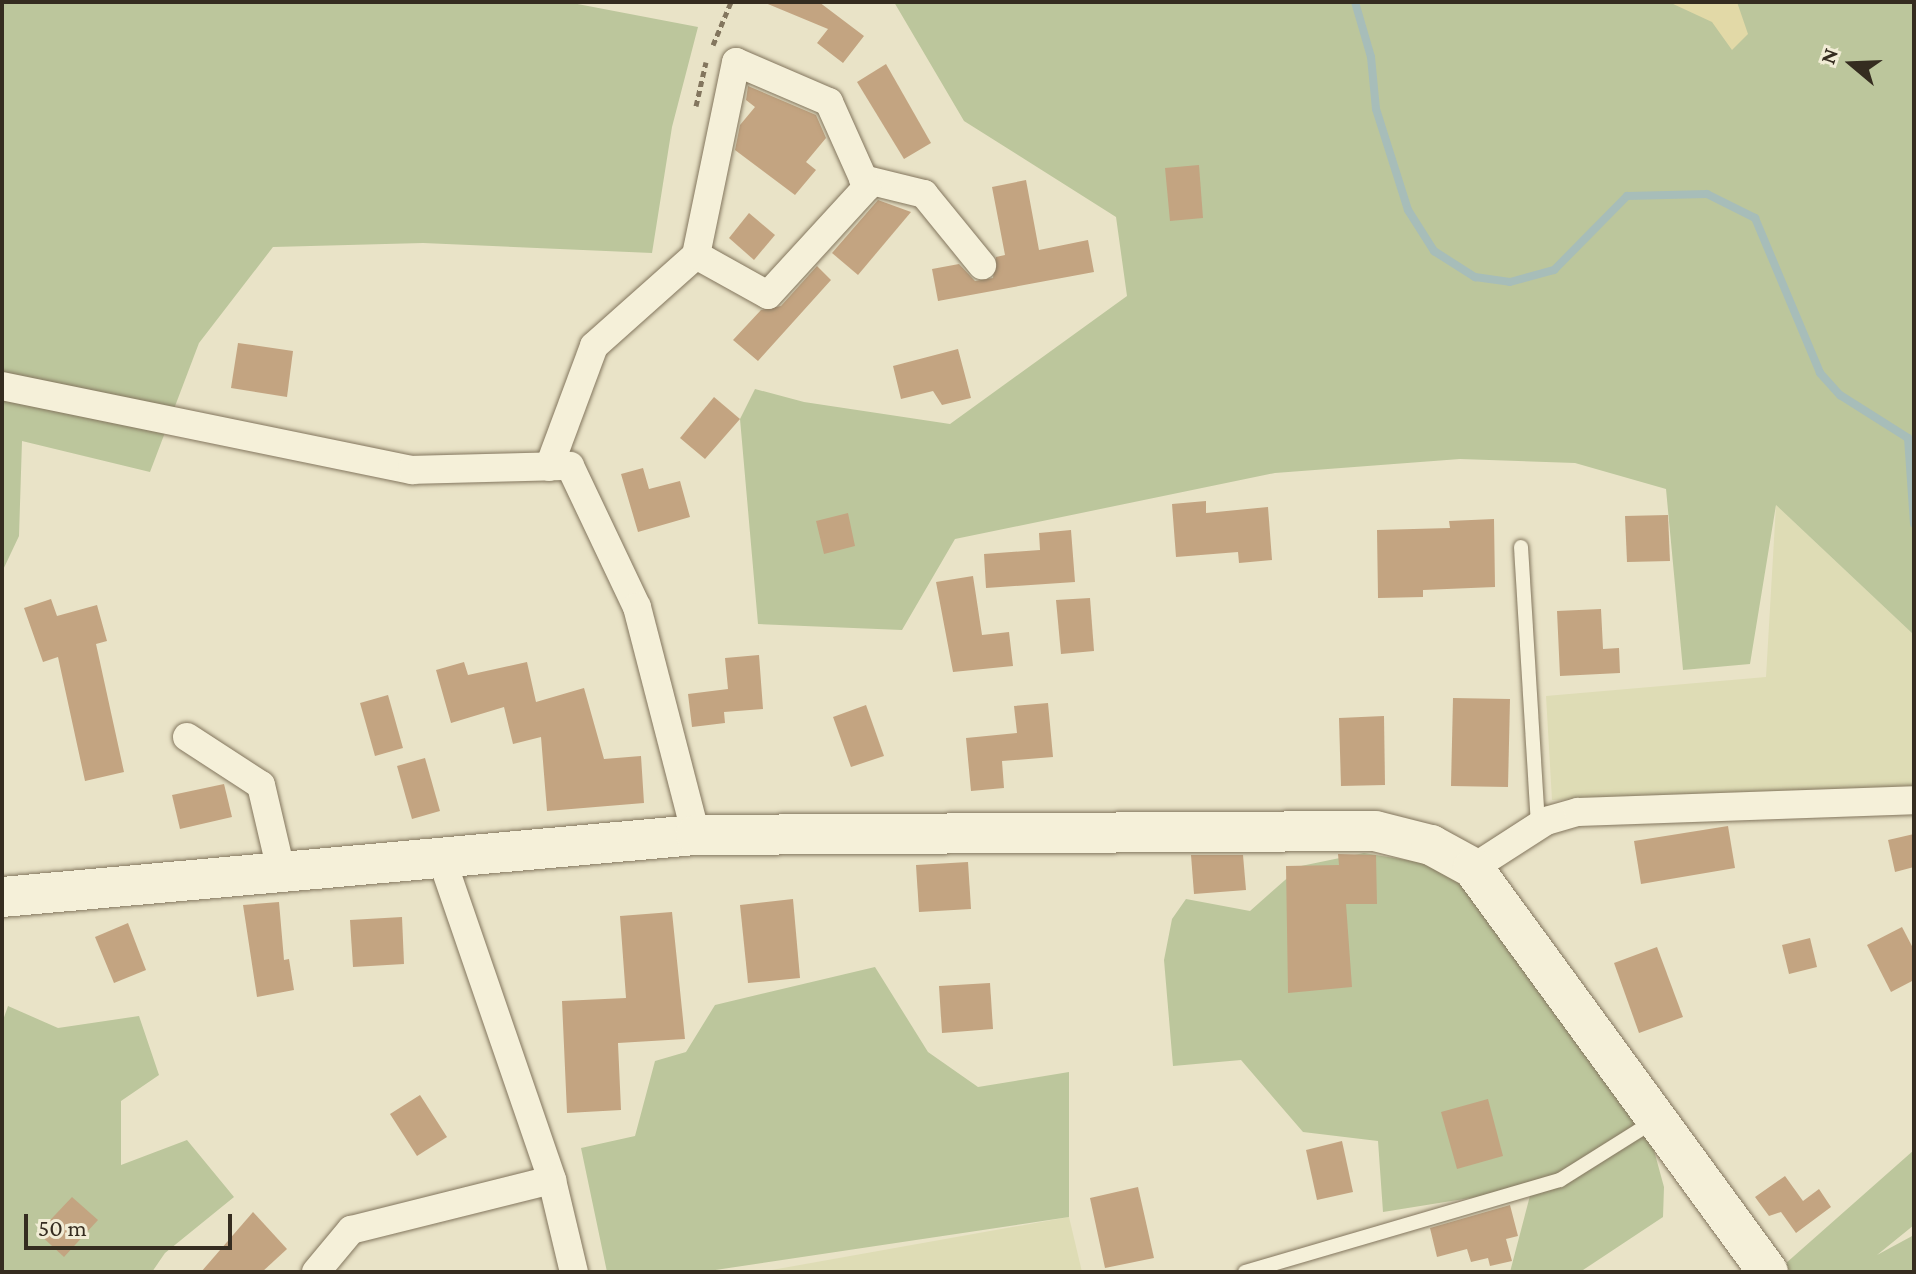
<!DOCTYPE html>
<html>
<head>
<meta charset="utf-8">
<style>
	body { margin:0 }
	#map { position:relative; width:1916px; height:1274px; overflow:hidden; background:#e9e3c7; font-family:"Crimson Pro",serif }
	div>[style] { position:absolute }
	.farmland>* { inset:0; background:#dedcb5 }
	.green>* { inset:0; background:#bcc69c }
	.sand>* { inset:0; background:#e2d9a7 }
	.stream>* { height:8px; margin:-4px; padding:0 4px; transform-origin:4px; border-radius:4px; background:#a7bdb9 }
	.building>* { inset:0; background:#c3a481 }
	.path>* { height:5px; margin-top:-2.5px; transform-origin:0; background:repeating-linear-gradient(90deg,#83765e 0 6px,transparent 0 10px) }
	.roads { filter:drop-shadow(0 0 2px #83765e) drop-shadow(0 0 2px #83765e) }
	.lane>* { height:14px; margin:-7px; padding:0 7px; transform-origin:7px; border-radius:7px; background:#f5f0d9 }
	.street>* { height:28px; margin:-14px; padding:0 14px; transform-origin:14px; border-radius:14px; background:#f5f0d9 }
	.secondary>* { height:40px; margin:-20px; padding:0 20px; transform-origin:20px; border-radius:20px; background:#f5f0d9 }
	span { translate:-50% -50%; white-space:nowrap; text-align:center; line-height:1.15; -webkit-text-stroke:8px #f1ecd5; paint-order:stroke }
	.frame { position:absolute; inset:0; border:4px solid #352c20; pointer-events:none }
	.north { position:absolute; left:1812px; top:24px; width:80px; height:80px; -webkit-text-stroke:6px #f1ecd5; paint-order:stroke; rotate:289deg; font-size:22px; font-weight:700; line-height:32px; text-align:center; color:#352c20 }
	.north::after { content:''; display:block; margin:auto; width:28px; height:36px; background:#352c20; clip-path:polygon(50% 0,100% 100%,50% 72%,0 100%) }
	.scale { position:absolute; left:24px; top:1214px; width:208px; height:36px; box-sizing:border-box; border:4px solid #352c20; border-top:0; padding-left:10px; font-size:24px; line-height:28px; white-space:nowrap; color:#352c20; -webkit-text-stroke:6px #f1ecd5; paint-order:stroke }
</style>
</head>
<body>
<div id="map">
	<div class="farmland">
		<div style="clip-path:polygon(1776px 505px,1914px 635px,1914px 793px,1552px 800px,1546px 696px,1766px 677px)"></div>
		<div style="clip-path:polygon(1069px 1217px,1082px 1272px,760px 1272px)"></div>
	</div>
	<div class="green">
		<div style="clip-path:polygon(2px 2px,567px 2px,698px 27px,672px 127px,652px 253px,423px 243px,273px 247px,199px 343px,150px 472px,22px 441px,19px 536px,2px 572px)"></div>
		<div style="clip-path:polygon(894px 2px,1914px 2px,1914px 635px,1776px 505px,1750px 664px,1683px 670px,1666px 489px,1575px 463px,1460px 459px,1275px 473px,955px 539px,902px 630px,758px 624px,740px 419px,755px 389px,804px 402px,950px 424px,1127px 296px,1116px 217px,964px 121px)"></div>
		<div style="clip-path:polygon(1364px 853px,1442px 866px,1510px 916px,1647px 1125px,1664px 1187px,1663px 1217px,1580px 1272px,1510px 1272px,1532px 1188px,1383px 1212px,1378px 1141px,1303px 1132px,1241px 1060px,1173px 1066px,1164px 960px,1172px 919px,1186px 899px,1250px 911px,1301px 866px)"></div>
		<div style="clip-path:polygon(875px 967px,928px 1052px,978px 1087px,1069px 1072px,1069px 1217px,702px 1272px,607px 1272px,581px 1148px,635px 1136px,655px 1061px,686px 1052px,715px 1005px)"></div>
		<div style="clip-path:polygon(8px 1006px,58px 1028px,139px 1016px,159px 1075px,121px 1101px,121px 1165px,187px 1140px,234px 1197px,165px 1253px,152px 1272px,2px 1272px,2px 1023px)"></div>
		<div style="clip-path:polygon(1914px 1150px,1914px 1225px,1877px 1255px,1914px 1235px,1914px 1272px,1790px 1272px,1785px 1264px)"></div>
	</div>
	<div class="sand">
		<div style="clip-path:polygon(1737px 2px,1748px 34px,1732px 50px,1712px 22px,1671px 3px)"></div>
	</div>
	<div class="stream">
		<div style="left:1355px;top:2px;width:57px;rotate:73.8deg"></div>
		<div style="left:1371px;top:57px;width:52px;rotate:84.5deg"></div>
		<div style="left:1376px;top:109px;width:106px;rotate:72.4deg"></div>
		<div style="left:1408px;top:210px;width:49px;rotate:57.6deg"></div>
		<div style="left:1434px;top:251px;width:49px;rotate:32.4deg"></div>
		<div style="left:1475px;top:277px;width:35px;rotate:8deg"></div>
		<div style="left:1510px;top:282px;width:46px;rotate:-15.3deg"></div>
		<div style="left:1554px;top:270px;width:104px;rotate:-45.4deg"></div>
		<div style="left:1627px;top:196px;width:80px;rotate:-1.4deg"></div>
		<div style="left:1707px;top:194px;width:54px;rotate:26.6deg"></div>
		<div style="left:1755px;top:218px;width:168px;rotate:67.2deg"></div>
		<div style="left:1820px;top:373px;width:30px;rotate:48deg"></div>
		<div style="left:1840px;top:395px;width:80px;rotate:32.3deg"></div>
		<div style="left:1908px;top:438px;width:86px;rotate:86deg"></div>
	</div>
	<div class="building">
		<div style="clip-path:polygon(763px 2px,819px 2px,864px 36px,843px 63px,817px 43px,828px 29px)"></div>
		<div style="clip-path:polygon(886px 64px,931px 143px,904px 159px,857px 82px)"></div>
		<div style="clip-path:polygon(748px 86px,816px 115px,826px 138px,806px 162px,816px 170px,795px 195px,735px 150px,740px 125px,755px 107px,746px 100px)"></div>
		<div style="clip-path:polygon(1199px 165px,1203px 218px,1170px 221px,1165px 168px)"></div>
		<div style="clip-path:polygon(1026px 180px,1039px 250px,1088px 240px,1094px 272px,938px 301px,932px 269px,959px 264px,975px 281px,993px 278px,996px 257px,1005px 255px,992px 187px)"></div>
		<div style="clip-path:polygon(878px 200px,911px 212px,858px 275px,832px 253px)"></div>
		<div style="clip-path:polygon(749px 213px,775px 235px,754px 260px,729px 238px)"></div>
		<div style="clip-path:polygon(817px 266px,831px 280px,758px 361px,733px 340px,761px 310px,781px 306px)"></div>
		<div style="clip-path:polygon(238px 343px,293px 351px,287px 397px,231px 388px)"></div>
		<div style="clip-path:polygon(958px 349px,971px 398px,942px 405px,933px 391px,901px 399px,893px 366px)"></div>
		<div style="clip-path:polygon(714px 397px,740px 419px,705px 459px,680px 438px)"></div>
		<div style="clip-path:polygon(643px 468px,649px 489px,680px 481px,690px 517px,638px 532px,621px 474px)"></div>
		<div style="clip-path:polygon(1206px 501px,1206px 513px,1268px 507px,1272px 560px,1239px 563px,1238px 552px,1176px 557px,1172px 504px)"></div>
		<div style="clip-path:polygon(848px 513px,855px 546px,824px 554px,816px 521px)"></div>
		<div style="clip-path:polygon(1668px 515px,1670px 561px,1627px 562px,1625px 516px)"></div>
		<div style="clip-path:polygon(1494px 519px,1495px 587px,1423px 590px,1423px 597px,1378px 598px,1377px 530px,1450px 528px,1449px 521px)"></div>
		<div style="clip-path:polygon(1071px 530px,1075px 582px,986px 588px,984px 554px,1040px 550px,1039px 533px)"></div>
		<div style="clip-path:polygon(973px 576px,982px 635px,1009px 632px,1013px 666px,953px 672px,936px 582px)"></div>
		<div style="clip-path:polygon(1090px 598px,1094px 651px,1061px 654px,1056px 600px)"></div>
		<div style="clip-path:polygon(51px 599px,57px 616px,97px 605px,107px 641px,96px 644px,124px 772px,85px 781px,58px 657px,43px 662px,24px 608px)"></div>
		<div style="clip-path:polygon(1601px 609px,1603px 649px,1619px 648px,1620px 673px,1560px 676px,1557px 611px)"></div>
		<div style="clip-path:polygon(759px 655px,763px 709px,724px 712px,725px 723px,692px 727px,688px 694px,728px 689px,725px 658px)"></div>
		<div style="clip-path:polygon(464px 662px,468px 675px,527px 662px,536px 702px,584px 688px,604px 759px,641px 756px,644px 803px,547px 811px,541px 737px,513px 744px,504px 707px,451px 723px,436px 670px)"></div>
		<div style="clip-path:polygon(388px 695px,403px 748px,375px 756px,360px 703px)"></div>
		<div style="clip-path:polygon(1453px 698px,1510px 699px,1508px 787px,1451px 786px)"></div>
		<div style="clip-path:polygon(1048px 703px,1053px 757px,1002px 761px,1004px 788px,971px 791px,966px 738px,1017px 733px,1014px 706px)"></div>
		<div style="clip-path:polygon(866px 705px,884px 756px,851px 767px,833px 717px)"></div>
		<div style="clip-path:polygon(1384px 716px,1385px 785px,1341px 786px,1339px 718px)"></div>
		<div style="clip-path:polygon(425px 758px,440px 811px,412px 819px,397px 766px)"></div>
		<div style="clip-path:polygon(224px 784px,232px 817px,180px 829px,172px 795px)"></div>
		<div style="clip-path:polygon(1728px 826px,1735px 868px,1641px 884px,1634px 841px)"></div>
		<div style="clip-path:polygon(1914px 834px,1914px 867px,1895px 872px,1888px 840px)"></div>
		<div style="clip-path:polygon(1338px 854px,1376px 855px,1377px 904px,1346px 904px,1352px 987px,1288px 993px,1286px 866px,1339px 865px)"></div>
		<div style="clip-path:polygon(1191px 855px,1243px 855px,1246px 890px,1194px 894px)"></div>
		<div style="clip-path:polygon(968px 862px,971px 909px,919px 912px,916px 865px)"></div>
		<div style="clip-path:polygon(793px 899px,800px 978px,748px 983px,740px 905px)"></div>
		<div style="clip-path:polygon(279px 902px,284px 960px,289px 959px,294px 990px,257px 997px,243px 905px)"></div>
		<div style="clip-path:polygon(672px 912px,685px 1039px,618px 1043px,621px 1110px,567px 1113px,562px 1001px,626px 998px,620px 916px)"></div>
		<div style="clip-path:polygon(402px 917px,404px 964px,353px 967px,350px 920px)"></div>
		<div style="clip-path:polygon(128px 923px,146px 970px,114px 983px,95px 937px)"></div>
		<div style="clip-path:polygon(1902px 927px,1914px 950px,1914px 980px,1891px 992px,1867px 945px)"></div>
		<div style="clip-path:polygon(1810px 938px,1817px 967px,1789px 974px,1782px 945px)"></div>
		<div style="clip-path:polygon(1657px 947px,1683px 1017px,1639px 1033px,1614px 963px)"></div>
		<div style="clip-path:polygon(990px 983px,993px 1029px,942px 1033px,939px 986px)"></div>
		<div style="clip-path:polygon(420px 1095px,447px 1137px,417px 1156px,390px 1114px)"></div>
		<div style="clip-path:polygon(1488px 1099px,1503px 1156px,1457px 1169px,1441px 1112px)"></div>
		<div style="clip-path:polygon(1342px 1141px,1353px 1192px,1317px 1200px,1306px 1150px)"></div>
		<div style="clip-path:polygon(1785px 1176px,1803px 1201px,1819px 1189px,1831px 1207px,1796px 1233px,1781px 1212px,1769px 1216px,1755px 1197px)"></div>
		<div style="clip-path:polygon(1138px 1187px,1154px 1258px,1105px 1268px,1090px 1198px)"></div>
		<div style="clip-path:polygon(72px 1197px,98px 1220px,64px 1257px,38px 1233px)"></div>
		<div style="clip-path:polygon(1510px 1205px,1518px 1236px,1506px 1239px,1512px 1261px,1490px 1266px,1488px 1258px,1471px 1262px,1467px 1249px,1437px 1257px,1430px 1228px)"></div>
		<div style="clip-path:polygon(253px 1212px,287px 1249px,262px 1272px,201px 1272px)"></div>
	</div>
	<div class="path">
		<div style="left:713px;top:45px;width:47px;rotate:-67.3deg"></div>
		<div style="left:696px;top:106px;width:45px;rotate:-77.2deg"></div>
	</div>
	<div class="roads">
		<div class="lane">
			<div style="left:1521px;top:547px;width:280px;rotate:86.5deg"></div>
			<div style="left:1245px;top:1272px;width:328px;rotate:-16.3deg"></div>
			<div style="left:1560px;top:1180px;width:111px;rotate:-32.1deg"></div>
		</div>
		<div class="street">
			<div style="left:863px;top:179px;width:63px;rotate:13.8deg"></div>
			<div style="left:924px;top:194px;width:92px;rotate:50.8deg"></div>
			<div style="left:2px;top:386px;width:419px;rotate:11.6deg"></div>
			<div style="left:412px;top:470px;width:158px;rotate:-1.5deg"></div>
			<div style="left:570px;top:466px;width:156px;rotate:64.6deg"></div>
			<div style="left:637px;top:607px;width:236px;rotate:75.5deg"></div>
			<div style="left:549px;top:467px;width:129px;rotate:-69.6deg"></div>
			<div style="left:594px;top:346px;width:137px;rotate:-41.7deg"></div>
			<div style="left:696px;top:255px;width:82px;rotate:29.1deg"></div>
			<div style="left:768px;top:295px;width:147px;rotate:-47.5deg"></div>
			<div style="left:867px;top:187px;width:93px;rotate:-114.1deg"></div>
			<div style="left:829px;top:102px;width:101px;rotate:-156.7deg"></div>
			<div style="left:736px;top:62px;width:197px;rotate:101.7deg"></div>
			<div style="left:187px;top:737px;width:88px;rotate:33deg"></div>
			<div style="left:261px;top:785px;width:87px;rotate:76.8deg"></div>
			<div style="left:440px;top:854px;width:345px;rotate:71deg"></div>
			<div style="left:552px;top:1180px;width:95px;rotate:76.6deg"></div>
			<div style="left:1473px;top:868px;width:87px;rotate:-32.8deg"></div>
			<div style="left:1546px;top:821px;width:33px;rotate:-16deg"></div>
			<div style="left:1578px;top:812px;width:336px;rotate:-2deg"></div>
			<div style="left:316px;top:1272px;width:55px;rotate:-50.2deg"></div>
			<div style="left:351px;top:1230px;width:207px;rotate:-14deg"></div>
		</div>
		<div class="secondary">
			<div style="left:2px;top:897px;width:697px;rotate:-5.11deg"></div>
			<div style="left:696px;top:835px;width:679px;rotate:-0.34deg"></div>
			<div style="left:1375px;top:831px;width:58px;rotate:14deg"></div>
			<div style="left:1431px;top:845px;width:48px;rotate:28.7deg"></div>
			<div style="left:1473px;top:868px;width:500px;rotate:53.86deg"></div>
		</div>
	</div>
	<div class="frame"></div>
	<div class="north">N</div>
	<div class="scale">50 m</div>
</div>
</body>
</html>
